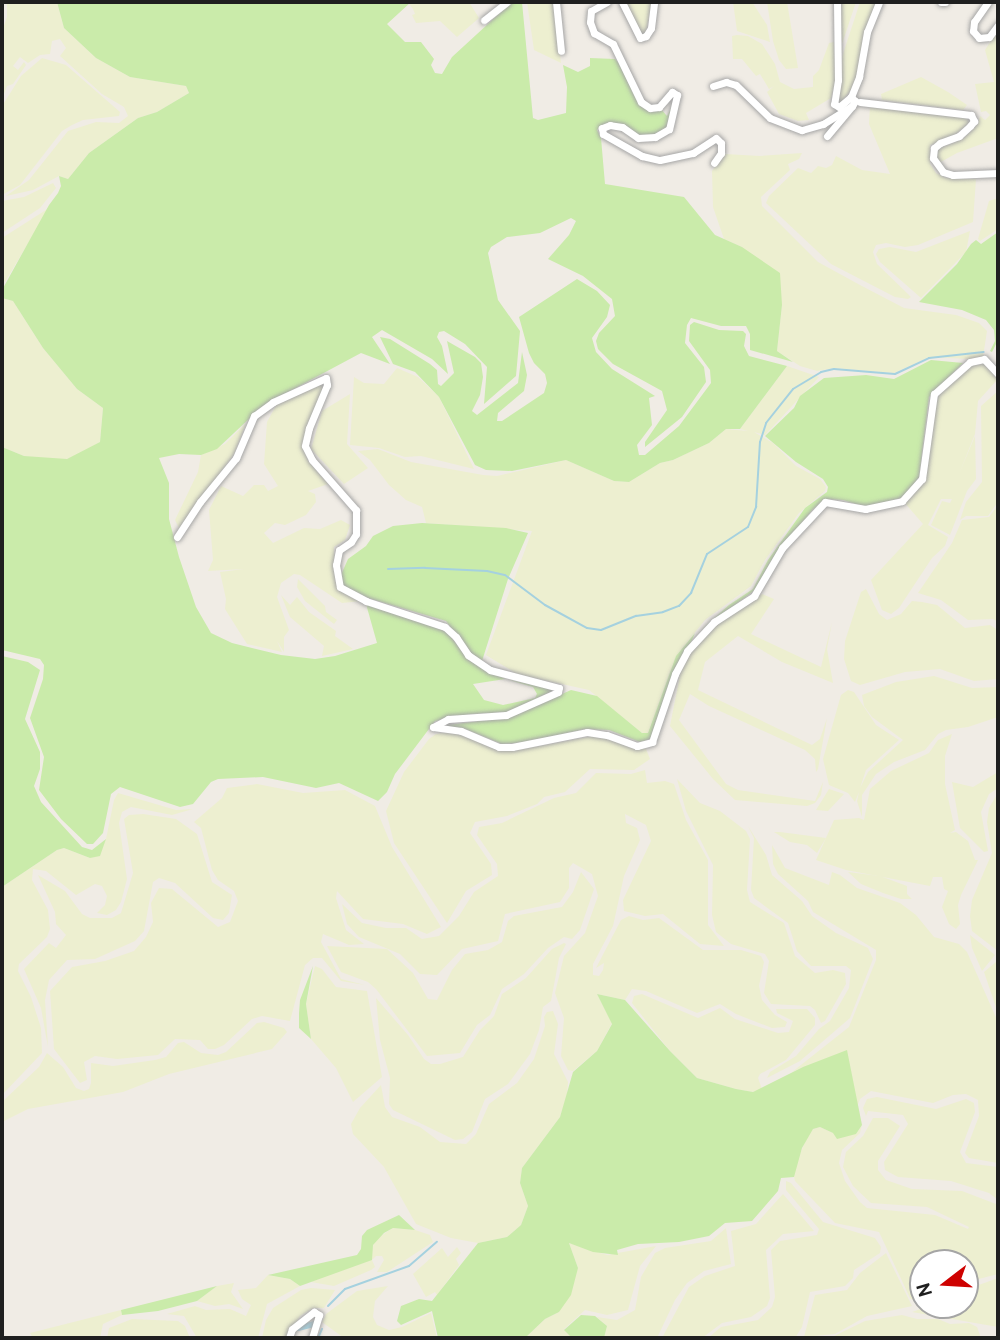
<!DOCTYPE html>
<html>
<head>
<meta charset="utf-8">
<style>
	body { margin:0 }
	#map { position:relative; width:1000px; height:1340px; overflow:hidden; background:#f0ece5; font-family:Overpass,sans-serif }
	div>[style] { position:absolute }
	.farmland>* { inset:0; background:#edefd0 }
	.grass>* { inset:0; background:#caebaa }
	.stream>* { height:2px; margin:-1px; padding:0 1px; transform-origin:1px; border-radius:1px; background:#a5d1df }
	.canal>* { height:6px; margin:-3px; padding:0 3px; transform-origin:3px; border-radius:3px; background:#a5d1df }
	.roads { filter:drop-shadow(0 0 2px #a6a6a6) drop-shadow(0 0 2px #a6a6a6) }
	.minor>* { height:7px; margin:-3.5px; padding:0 3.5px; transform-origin:3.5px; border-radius:3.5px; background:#fff }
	span { translate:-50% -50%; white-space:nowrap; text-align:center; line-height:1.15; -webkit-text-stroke:6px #fff; paint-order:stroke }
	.frame { position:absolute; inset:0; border:4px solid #1f1f1f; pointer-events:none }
	.north { position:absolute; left:909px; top:1249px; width:70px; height:70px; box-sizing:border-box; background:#fff; border:2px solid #a5a5a5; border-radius:50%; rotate:253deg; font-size:19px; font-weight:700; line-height:28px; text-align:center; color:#1f1f1f }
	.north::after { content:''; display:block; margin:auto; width:24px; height:32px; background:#ce0100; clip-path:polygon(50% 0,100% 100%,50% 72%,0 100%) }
</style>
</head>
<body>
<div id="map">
	<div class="farmland">
		<div style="clip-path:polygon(7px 2px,57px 2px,64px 28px,96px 58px,130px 77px,186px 86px,189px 93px,157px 112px,138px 118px,89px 153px,68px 179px,59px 176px,33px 190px,6px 196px,29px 180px,68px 131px,96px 122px,119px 123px,128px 116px,124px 107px,102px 94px,60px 56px,66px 48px,60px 39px,52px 41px,50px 54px,40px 55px,28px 63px,20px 57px,13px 66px,18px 70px,24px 62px,26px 65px,13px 84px,7px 86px,2px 99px,2px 31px,7px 17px)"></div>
		<div style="clip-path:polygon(411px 2px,469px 2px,479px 18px,457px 37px,440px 21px,416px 23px,412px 15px,415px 14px,413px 9px,409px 4px)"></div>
		<div style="clip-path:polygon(527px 2px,554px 2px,561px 63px,534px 50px)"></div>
		<div style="clip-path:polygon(626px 2px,652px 2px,645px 35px,641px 35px)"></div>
		<div style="clip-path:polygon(733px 2px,752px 2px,767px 25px,770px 42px,737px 31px)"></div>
		<div style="clip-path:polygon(767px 2px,787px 2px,798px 68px,786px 69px,779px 60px,773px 41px)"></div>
		<div style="clip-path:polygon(842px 2px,856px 2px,842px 44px,840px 27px)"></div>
		<div style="clip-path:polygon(860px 2px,876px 2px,857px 74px,851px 90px,839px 104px,842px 57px)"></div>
		<div style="clip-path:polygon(998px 30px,998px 138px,957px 153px,939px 163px,936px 159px,938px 149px,963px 139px,978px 124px,980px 116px,985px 120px,990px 115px,986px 111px,981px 112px,975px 84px,994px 82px,985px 50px)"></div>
		<div style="clip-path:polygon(737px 35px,748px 36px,762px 44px,775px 64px,780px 82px,794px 89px,813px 87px,813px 76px,819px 70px,829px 43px,834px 42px,836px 78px,831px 98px,806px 113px,809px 120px,798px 121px,779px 114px,767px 92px,774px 86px,769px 89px,760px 74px,756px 76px,742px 59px,733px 59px,732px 36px)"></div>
		<div style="clip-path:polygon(42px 58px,66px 65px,120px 112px,119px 116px,83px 120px,72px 125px,62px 131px,20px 185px,2px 195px,2px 106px,21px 76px)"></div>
		<div style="clip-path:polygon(921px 77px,948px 92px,967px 105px,963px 110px,882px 100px,881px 94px)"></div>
		<div style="clip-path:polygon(870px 105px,959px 117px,967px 119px,969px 123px,952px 137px,930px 145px,930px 164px,936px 173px,946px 178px,976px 179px,973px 222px,918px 245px,905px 247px,886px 243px,876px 245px,873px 252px,877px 264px,908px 294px,911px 297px,908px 299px,895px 297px,831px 264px,766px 203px,769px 196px,798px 168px,811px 173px,818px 166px,826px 168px,832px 165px,836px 156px,862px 170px,890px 174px,869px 124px)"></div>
		<div style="clip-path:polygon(802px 153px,799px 159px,788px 164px,790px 170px,761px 197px,762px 206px,818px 262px,860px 285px,904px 308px,956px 315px,979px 323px,987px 331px,983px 357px,970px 359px,929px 357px,894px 373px,834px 368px,817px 371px,800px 366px,777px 351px,782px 305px,742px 247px,724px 239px,713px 207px,712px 171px,725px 154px,760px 156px)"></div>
		<div style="clip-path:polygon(53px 183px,56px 188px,40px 208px,2px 233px,2px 201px,24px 197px)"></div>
		<div style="clip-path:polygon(998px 198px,998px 229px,980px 241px,978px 239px,989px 201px)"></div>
		<div style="clip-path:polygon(49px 208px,5px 282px,2px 278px,2px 238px)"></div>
		<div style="clip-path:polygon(970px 231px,966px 252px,921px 298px,880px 262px,876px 254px,879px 249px,890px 247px,916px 252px)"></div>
		<div style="clip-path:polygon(2px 298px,13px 301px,43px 348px,77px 389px,103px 408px,100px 442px,83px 453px,67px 459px,49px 460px,24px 456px,2px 447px)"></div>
		<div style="clip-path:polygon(984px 364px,998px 379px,978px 401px,975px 434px,959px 474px,975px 436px,976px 479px,967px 491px,950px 535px,931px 525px,942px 501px,950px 503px,952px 499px,941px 499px,928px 525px,948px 537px,945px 546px,932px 558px,899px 608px,891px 614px,882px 610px,871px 580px,923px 524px,904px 502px,924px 483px,935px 400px,960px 372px,969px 366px)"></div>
		<div style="clip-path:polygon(787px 366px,819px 377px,765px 435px,754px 432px,773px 443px,796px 466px,820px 479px,826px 487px,825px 491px,799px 513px,765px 560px,751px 586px,705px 620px,676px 656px,648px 733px,642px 733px,589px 690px,517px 674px,486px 655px,532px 531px,426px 523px,422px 507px,406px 500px,389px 485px,370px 460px,358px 451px,378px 449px,411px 462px,483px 475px,497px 476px,566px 460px,614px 481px,629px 482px,660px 463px,673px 460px,709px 443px,726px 429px,748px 431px,740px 429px)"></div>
		<div style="clip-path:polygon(397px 368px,418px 377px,439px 397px,474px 469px,421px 456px,405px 457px,379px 448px,350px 445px,354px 377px,364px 383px,384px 384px)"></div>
		<div style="clip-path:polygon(319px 383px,323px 388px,303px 449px,308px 461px,328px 484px,308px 491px,315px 494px,316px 502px,306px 515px,285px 525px,275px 523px,264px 533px,273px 543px,304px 528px,320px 529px,341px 520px,350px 525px,345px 540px,334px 547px,335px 581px,340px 591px,362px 601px,342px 603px,300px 575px,294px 574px,281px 583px,277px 597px,289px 630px,284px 637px,284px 652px,277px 641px,282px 652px,247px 644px,225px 609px,226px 599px,220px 572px,244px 569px,208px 571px,213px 560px,209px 510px,221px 486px,243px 496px,254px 485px,264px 485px,268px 491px,278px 486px,264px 464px,267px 422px,278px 402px)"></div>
		<div style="clip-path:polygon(998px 391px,998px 502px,988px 516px,966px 516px,960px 520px,966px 502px,982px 482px,981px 406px)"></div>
		<div style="clip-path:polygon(350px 394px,347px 444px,368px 468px,344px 484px,311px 449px,322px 411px)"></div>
		<div style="clip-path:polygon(246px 423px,234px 454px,179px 528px,175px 520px,198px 472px,201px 455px,225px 444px)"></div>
		<div style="clip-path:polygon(998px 505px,998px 622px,993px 619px,968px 620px,941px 600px,918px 593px,952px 543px,962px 520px,989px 517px)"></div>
		<div style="clip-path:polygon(298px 579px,325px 606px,326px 612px,337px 620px,334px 624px,305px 601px,297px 587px)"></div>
		<div style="clip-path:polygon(866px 589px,879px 614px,887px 620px,901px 614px,912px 601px,922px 602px,937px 605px,965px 628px,990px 625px,998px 630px,998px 679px,974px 681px,940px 669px,905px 672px,860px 685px,851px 681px,844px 659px,845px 641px,861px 592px)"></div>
		<div style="clip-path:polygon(762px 594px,774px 599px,751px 634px,821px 667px,832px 622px,827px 649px,833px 683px,782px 662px,738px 636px,705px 662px,698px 690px,812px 745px,820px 739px,827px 718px,818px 769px,816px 772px,815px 759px,805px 750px,709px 706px,690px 694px,679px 720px,726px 784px,738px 790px,815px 801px,823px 782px,821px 795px,815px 803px,807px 806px,735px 800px,713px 779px,670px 726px,681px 670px,693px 648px,713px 627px)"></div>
		<div style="clip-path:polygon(281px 595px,290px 605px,297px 597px,309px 612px,336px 631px,335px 636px,353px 649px,322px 656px,324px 646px,290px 617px)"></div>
		<div style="clip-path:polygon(934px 676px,972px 688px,998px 687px,998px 717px,968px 727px,946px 730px,938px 734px,925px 750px,894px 762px,876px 774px,862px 795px,862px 817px,857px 801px,859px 792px,855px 802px,848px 793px,829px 785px,823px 759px,841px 695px,848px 690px,854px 692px,876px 725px,899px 740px,866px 770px,860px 788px,868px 772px,903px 740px,872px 717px,864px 706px,862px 695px,896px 682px)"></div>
		<div style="clip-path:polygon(453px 731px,493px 748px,513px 751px,599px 735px,646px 749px,650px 759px,634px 770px,590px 769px,565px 792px,544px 797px,537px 804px,507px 816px,475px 822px,470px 833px,491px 864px,492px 875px,466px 891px,447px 923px,394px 843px,386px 811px,404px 772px,429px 739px,436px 734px)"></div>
		<div style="clip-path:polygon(952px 734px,945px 756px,945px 784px,955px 830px,950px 833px,956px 832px,968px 841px,975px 860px,978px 860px,961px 895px,958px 905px,960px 924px,956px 929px,949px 924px,942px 907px,948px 891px,944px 889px,942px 877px,933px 877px,930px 886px,846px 870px,816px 860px,834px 820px,859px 818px,864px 820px,870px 789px,891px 771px,929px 753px,938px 740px)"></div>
		<div style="clip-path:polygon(645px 770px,647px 783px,665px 781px,674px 784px,686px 820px,708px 860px,708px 925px,724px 946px,700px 944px,663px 914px,645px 916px,624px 911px,623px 900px,651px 841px,646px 825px,625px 814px,626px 823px,637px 828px,640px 840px,624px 876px,613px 926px,593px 964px,593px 975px,599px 976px,603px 970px,604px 963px,596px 968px,621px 920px,629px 916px,643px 920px,659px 918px,703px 950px,741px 950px,761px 956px,764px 962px,759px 986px,762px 1000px,775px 1015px,787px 1022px,785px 1027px,772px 1028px,736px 1014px,720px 1004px,697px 1013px,646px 991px,632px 989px,625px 1000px,597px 994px,612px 1023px,597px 1051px,573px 1071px,568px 1070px,561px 1056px,564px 1018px,555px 993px,564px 956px,585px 933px,598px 896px,592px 874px,573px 863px,569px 868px,569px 888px,560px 902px,505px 914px,498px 941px,462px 949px,437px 975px,420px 974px,400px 954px,359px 937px,347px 924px,342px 904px,362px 923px,386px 928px,406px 928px,422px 939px,439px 936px,459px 916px,474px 892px,498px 876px,497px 864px,477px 835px,479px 827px,502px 823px,554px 798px,576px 793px,596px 773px,631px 774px)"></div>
		<div style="clip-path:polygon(998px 772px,998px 788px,989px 794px,981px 812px,988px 851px,984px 852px,960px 828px,952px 782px,973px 787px)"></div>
		<div style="clip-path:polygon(677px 779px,700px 803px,720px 811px,746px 831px,750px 839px,747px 890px,750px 902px,784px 923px,795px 956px,815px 973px,833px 970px,845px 973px,846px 984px,825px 1021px,821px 1023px,815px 1010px,810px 1006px,771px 1004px,764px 993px,769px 961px,765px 954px,731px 944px,716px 932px,712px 915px,713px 865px,686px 811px)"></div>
		<div style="clip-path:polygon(257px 784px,303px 793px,345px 790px,375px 806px,392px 847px,441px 927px,427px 934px,403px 924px,363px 919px,337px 891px,336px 898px,346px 930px,364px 944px,349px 945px,323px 934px,321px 942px,341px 979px,365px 985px,341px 981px,322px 958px,313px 958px,305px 965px,290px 1021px,262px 1016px,252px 1019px,224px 1045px,215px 1049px,208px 1049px,200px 1040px,175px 1039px,158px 1055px,117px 1059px,95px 1056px,84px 1062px,87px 1080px,80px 1083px,54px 1049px,50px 991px,72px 967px,105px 961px,134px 951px,146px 937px,153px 922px,151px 903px,159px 888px,172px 889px,218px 927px,230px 922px,238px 901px,234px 891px,218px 880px,212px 870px,201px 828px,194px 822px,222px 798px,227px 788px)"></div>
		<div style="clip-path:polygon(829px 789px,844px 794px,828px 811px,816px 810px)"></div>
		<div style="clip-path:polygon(118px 793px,176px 810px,193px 809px,172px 815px,131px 807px,122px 812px,119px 823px,127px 879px,121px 902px,116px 910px,107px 915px,97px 913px,105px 905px,107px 896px,102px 886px,95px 884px,76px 895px,46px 871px,33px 869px,32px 880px,48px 910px,50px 929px,47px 937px,19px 964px,18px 971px,31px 997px,41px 1028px,42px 1053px,2px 1095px,2px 887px,57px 850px,64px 848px,90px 858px,106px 839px,114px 800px)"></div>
		<div style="clip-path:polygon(998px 793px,998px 951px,972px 931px,970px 916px,972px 900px,992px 853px,987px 822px,989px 808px)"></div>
		<div style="clip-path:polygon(143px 814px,176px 819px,197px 834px,212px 882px,232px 895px,229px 913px,223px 920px,213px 918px,175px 883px,159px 878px,153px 882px,144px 931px,135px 941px,95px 959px,67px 960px,49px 980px,45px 1000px,48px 1047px,41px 1008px,24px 969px,49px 943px,56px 948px,66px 935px,56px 924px,55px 912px,38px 875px,65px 891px,82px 914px,90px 918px,112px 918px,121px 913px,133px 873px,124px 819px,129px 815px)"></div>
		<div style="clip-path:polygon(748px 826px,766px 855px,772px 875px,802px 901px,812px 916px,836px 933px,868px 948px,873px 959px,850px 1018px,800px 1061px,767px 1078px,770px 1072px,796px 1056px,819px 1029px,830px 1021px,849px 988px,851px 970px,846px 966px,811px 966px,797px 951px,788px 923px,754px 898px,751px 890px,754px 838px)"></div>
		<div style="clip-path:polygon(774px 832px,780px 832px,826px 838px,817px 853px,807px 845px,790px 842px)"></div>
		<div style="clip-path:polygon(772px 845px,785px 868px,829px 885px,832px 872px,840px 875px,857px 888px,900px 903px,916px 915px,934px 937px,959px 944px,967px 952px,998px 1022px,998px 1163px,969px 1158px,965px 1153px,979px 1116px,978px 1100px,966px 1094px,953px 1095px,933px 1103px,871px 1091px,860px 1099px,857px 1107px,850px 1066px,803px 1067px,792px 1072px,849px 1027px,876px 960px,876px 950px,813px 912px,808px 901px,778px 874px,773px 864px)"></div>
		<div style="clip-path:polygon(581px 872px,594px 889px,580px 930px,572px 939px,564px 937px,548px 948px,524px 974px,502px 989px,490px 1015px,477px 1025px,460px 1053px,427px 1056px,376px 989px,368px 982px,341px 972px,327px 946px,387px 949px,413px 973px,428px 999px,437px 1000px,452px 970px,465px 954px,488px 950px,502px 942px,508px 921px,514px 916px,562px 907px,573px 892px)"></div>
		<div style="clip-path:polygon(848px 872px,880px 876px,907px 886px,907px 894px,912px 899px,901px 899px,883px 893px,861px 884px)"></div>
		<div style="clip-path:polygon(970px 935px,995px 955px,982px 971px,972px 948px)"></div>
		<div style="clip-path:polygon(564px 943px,566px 944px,559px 958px,551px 1001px,543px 1007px,539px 1030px,530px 1054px,508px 1084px,485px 1099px,472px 1132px,463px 1139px,455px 1140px,393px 1110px,389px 1104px,390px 1078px,380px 1040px,376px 998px,408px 1035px,424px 1059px,431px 1064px,440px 1064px,463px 1057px,480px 1030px,494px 1016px,502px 994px,526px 978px,552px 949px)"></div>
		<div style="clip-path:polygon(996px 962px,998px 974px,998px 1013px,984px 972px)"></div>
		<div style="clip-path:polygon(315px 966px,322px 969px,336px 987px,367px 991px,382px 1077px,353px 1102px,336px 1068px,311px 1039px,306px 1004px)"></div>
		<div style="clip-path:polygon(642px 994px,698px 1018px,720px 1008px,735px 1019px,778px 1033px,789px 1032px,793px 1021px,777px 1013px,776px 1009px,807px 1009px,815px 1018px,815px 1025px,786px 1060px,760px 1074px,758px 1078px,762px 1089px,753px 1092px,736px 1089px,697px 1078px,670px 1051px,632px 1003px,634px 996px)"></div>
		<div style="clip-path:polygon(553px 1011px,558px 1024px,554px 1054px,568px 1082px,567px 1095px,560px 1117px,522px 1168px,520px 1183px,528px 1206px,521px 1225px,507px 1237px,478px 1243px,451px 1238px,416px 1224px,384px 1167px,353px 1134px,351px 1124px,360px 1108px,381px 1085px,385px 1107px,392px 1117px,420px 1127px,440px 1142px,466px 1144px,476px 1134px,489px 1104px,517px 1083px,534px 1059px,545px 1026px,544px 1017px,547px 1012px)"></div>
		<div style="clip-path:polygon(264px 1022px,284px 1028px,287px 1032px,272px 1049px,169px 1074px,123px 1092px,28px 1109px,2px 1122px,2px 1102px,39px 1067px,47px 1053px,63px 1067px,76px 1088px,84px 1091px,89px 1089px,91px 1083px,91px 1063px,113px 1066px,155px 1060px,166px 1057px,178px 1043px,184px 1042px,201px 1053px,218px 1055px,226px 1052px,257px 1023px)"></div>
		<div style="clip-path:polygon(877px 1097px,936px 1109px,966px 1099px,974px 1103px,975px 1112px,960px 1152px,966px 1163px,998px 1167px,998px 1200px,989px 1193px,951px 1181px,898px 1177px,885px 1170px,884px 1162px,908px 1124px,903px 1115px,868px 1111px,866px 1116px,863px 1108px,867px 1099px)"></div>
		<div style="clip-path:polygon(873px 1118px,888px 1118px,900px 1126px,878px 1161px,878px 1170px,886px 1180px,912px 1189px,962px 1191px,996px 1204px,998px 1274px,967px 1282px,965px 1263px,923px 1263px,923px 1302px,917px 1303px,910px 1298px,879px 1232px,835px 1223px,795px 1181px,793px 1172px,808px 1134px,813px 1129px,820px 1127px,833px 1133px,856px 1134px,862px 1125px,860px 1133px,842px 1150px,839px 1163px,845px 1181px,860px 1202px,867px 1208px,935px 1215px,968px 1229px,969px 1227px,927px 1207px,871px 1203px,853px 1186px,843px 1167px,846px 1152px,863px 1136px)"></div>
		<div style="clip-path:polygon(786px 1181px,791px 1183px,823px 1222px,875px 1238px,881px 1247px,880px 1253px,854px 1270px,853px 1278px,845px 1286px,810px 1292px,802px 1327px,795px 1338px,708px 1338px,721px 1327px,758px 1320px,772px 1307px,775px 1297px,771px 1250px,780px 1241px,817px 1235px,819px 1229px,786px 1190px)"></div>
		<div style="clip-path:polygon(783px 1194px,814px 1231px,783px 1234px,766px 1250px,770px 1298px,767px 1306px,751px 1317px,722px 1323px,702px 1338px,662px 1338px,689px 1287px,705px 1276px,735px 1266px,731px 1231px,756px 1224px)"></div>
		<div style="clip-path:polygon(393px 1228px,415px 1230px,430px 1235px,433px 1242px,387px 1272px,377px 1272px,384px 1260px,382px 1256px,376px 1256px,372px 1260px,375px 1267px,371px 1270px,334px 1286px,311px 1282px,354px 1264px,364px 1263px,376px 1239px)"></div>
		<div style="clip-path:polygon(726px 1228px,731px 1264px,704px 1271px,687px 1283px,675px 1300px,657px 1338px,604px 1338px,607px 1326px,597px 1317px,617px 1320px,635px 1310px,641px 1277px,655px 1253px,665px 1248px,711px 1241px)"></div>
		<div style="clip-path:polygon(569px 1243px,607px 1255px,656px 1246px,640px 1266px,628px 1310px,607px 1315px,585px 1310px,564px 1329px,572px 1338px,525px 1338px,545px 1319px,559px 1312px,578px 1268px)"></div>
		<div style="clip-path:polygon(457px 1247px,461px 1253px,456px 1259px,459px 1265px,437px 1295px,435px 1292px,426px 1297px,413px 1274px,442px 1248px,448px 1257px)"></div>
		<div style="clip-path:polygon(886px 1253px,912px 1306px,867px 1316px,835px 1334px,804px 1337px,815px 1295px,847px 1290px,860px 1273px)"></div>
		<div style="clip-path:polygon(268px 1275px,290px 1279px,300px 1286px,267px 1304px,258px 1338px,197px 1338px,184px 1316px,167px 1314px,195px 1306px,206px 1310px,230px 1309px,246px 1316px,251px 1305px,242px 1299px,238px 1290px,256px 1288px)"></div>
		<div style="clip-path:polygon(998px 1278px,998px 1327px,912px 1312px,932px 1305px,965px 1305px,965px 1290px)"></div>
		<div style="clip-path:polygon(234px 1283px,231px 1292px,243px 1309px,229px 1304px,215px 1306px,197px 1301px,217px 1286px)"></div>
		<div style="clip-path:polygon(388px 1286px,375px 1301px,373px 1317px,377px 1325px,389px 1330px,402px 1327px,431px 1313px,437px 1338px,344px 1338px,322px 1322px,326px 1314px,357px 1291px)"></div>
		<div style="clip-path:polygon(311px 1288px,335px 1290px,324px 1308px,313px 1308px,300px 1316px,287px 1338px,262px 1338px,266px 1320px,273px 1308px,301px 1290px)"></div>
		<div style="clip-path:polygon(121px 1310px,122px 1315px,103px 1324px,100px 1338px,33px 1338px,30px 1333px)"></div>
		<div style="clip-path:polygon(902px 1315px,917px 1319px,938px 1319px,950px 1324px,969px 1323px,977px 1327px,981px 1338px,830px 1338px,865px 1321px)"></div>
		<div style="clip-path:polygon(132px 1319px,178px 1321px,185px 1326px,190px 1338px,107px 1338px,109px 1328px)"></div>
	</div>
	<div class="grass">
		<div style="clip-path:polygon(57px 2px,411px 2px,387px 24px,405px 42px,421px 42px,434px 59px,431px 65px,435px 73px,442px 74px,452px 57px,512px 2px,522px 2px,533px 118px,538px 120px,566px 113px,567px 87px,563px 65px,578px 72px,590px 66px,590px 58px,615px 59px,621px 65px,642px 107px,651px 111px,660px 108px,667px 116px,676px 99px,666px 128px,654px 135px,639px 136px,623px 125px,601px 126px,597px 130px,601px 138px,605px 184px,684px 197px,715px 235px,742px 247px,780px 273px,782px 305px,777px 351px,793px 362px,750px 350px,750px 334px,746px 326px,721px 326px,691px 318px,687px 325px,685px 343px,704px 367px,706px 382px,682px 417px,645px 447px,645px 442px,667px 410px,662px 391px,613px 364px,598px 349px,596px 341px,599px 333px,615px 316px,612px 299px,583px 276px,548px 259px,569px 235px,576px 221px,571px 218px,540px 233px,507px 237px,491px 247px,488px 253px,498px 300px,520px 331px,516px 376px,484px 404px,487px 367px,465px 344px,444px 331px,439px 332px,437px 337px,442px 346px,448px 374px,432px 359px,382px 330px,372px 337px,390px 364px,361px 353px,290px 391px,251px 417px,217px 449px,201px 455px,179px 454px,159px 458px,169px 483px,169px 519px,179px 557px,196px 607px,211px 633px,232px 643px,281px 655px,315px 659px,335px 656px,377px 643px,366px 604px,446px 631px,470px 661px,505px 679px,473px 684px,484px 700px,503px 705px,535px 698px,537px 694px,533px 687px,509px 680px,553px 688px,552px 691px,507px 712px,471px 714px,435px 721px,395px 774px,387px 792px,378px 801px,339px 783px,316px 788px,263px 777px,218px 779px,211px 782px,193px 804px,180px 807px,120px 787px,111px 794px,103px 833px,93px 844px,87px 844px,61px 819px,39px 790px,44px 757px,30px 718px,43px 679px,44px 665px,40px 659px,2px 650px,2px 447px,24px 456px,67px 459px,100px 442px,103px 408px,77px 389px,43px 348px,13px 301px,2px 298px,2px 290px,49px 205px,58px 193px,61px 186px,59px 176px,68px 179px,89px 153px,138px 118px,157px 112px,189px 93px,186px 86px,130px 77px,96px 58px,64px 28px)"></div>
		<div style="clip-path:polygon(998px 232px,998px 340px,992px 352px,990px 351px,995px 341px,994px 330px,986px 320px,962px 310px,919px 302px,957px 264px,971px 244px,976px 240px,981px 244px)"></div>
		<div style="clip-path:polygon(577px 279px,597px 291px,610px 305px,607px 317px,592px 338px,596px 352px,612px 369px,655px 396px,649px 398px,652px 425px,637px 445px,639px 455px,645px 455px,679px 426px,711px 383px,710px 370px,689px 341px,690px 325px,694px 322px,719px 330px,743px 331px,746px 334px,744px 346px,749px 356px,787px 366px,740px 429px,726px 429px,709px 443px,673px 460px,660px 463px,629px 482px,614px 481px,566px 460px,512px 471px,486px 470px,475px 465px,439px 397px,415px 372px,393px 364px,380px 337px,390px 339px,430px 364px,437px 370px,438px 384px,441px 386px,454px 373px,447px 341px,475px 357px,481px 363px,483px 377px,480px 395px,472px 411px,477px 415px,518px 383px,522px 352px,527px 375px,524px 391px,498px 413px,497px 421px,502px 421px,544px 393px,547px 383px,545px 374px,534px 363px,529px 353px,519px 317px)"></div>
		<div style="clip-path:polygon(931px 360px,963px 363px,929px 397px,919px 477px,909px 491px,901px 498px,866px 507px,843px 500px,825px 499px,813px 509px,773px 558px,755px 590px,702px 629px,729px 605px,753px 589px,768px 560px,805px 508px,827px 492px,828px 487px,823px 479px,796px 462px,765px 436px,794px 408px,800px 396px,824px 378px,866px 375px,894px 379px)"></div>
		<div style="clip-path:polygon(422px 523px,506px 528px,528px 533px,508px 579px,482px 661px,471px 655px,446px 621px,368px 598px,341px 585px,341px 575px,348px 559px,366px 546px,373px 536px,393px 526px)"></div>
		<div style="clip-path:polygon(695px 633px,650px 739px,640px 742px,609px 730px,585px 729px,527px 742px,502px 744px,463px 728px,440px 726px,511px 717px,571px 690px,597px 696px,642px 733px,648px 733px,676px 656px)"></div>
		<div style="clip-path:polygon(2px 656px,28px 662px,40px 670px,25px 719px,40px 752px,40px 769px,34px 786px,41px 802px,82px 847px,92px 850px,106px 839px,100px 856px,90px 858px,64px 848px,57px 850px,2px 887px)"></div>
		<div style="clip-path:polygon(313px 966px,306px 1004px,311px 1039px,299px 1028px,299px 1013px,300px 1000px)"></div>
		<div style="clip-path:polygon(597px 994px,625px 1000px,670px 1051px,697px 1078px,736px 1089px,753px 1092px,803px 1067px,847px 1050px,862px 1125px,856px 1134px,837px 1139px,833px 1133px,820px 1127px,813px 1129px,802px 1148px,794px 1177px,781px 1178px,778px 1191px,752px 1221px,725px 1223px,709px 1236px,679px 1242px,638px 1244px,617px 1250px,618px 1255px,593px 1252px,569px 1243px,578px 1268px,571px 1295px,559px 1312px,545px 1319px,525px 1338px,438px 1338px,432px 1311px,401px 1325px,397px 1321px,401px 1306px,419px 1299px,432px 1301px,478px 1243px,507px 1237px,521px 1225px,528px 1206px,520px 1183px,522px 1168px,560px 1117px,573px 1072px,597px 1051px,612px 1024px)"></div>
		<div style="clip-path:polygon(399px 1215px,415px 1230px,393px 1228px,384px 1233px,373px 1245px,372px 1260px,300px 1286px,290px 1279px,268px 1275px,357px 1255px,361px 1249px,362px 1236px,367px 1230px)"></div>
		<div style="clip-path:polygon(217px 1286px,197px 1301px,158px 1311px,122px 1315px,121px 1310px)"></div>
		<div style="clip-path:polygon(581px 1315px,595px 1316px,607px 1326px,604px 1338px,572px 1338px,564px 1330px)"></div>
	</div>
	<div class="stream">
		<div style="left:997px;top:356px;width:1px"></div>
		<div style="left:388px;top:569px;width:37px;rotate:-2deg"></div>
		<div style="left:425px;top:568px;width:62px;rotate:2.8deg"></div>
		<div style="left:487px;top:571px;width:18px;rotate:13deg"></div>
		<div style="left:505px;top:575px;width:50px;rotate:36.9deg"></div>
		<div style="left:545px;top:605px;width:48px;rotate:28.7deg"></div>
		<div style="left:587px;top:628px;width:14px;rotate:8deg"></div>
		<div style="left:601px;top:630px;width:38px;rotate:-22deg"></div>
		<div style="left:636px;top:616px;width:27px;rotate:-8deg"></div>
		<div style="left:663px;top:612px;width:17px;rotate:-21deg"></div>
		<div style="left:679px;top:606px;width:18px;rotate:-47deg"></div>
		<div style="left:691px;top:593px;width:42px;rotate:-67.7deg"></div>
		<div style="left:707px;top:554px;width:49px;rotate:-33.4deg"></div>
		<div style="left:748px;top:527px;width:22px;rotate:-68deg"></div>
		<div style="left:756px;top:507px;width:65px;rotate:-86.5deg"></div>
		<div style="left:760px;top:442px;width:20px;rotate:-72deg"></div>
		<div style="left:766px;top:423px;width:43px;rotate:-51.5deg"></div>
		<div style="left:793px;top:389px;width:33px;rotate:-31deg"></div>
		<div style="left:821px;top:372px;width:13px;rotate:-13deg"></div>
		<div style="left:834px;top:369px;width:61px;rotate:4.7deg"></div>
		<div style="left:895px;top:374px;width:38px;rotate:-25deg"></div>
		<div style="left:929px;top:358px;width:55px;rotate:-6.2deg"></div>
		<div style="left:328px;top:1306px;width:24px;rotate:-45deg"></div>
		<div style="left:345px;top:1289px;width:68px;rotate:-19.8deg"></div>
		<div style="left:409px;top:1266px;width:37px;rotate:-41deg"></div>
		<div style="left:318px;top:1338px;width:10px;rotate:-66deg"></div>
	</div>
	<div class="canal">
		<div style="left:298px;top:1328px;width:16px;rotate:-14deg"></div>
	</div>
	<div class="roads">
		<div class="minor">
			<div style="left:556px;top:2px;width:49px;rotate:84.2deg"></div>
			<div style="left:607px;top:2px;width:18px;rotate:151deg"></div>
			<div style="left:591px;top:11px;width:11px;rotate:95deg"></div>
			<div style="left:590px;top:22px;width:12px;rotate:70deg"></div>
			<div style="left:594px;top:33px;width:22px;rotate:30deg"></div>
			<div style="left:613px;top:44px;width:64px;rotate:64.2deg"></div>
			<div style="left:641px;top:102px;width:11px;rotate:34deg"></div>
			<div style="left:650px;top:108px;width:9px;rotate:-6deg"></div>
			<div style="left:659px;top:107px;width:20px;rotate:-49deg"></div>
			<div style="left:672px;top:92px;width:6px;rotate:31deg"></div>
			<div style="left:677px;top:95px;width:35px;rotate:103deg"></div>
			<div style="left:669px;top:129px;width:16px;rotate:150deg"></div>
			<div style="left:655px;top:137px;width:17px;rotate:177deg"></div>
			<div style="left:638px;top:138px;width:19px;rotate:-145deg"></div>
			<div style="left:622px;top:127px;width:12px;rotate:-171deg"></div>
			<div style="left:610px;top:125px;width:9px;rotate:159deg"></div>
			<div style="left:602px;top:128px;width:6px;rotate:81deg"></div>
			<div style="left:603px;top:134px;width:45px;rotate:29.4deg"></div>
			<div style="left:642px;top:156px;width:18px;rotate:13deg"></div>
			<div style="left:660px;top:160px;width:34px;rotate:-12deg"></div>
			<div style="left:693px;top:153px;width:27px;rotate:-33deg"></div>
			<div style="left:716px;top:138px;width:7px;rotate:45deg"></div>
			<div style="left:721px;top:143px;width:10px;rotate:90deg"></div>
			<div style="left:721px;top:153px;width:12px;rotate:125deg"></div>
			<div style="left:622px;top:2px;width:40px;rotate:63.4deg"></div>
			<div style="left:640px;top:38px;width:6px;rotate:-18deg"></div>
			<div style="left:646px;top:36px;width:9px;rotate:-58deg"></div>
			<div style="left:651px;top:28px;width:26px;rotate:-83deg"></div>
			<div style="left:837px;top:2px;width:78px;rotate:89.3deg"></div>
			<div style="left:838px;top:80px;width:24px;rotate:99deg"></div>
			<div style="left:834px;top:104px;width:6px;rotate:31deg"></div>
			<div style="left:839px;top:107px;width:16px;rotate:-40deg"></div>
			<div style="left:851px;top:97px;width:22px;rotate:-68deg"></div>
			<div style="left:859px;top:77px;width:46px;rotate:-79.9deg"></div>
			<div style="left:867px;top:32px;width:32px;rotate:-68deg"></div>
			<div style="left:941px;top:2px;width:4px"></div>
			<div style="left:988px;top:2px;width:24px;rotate:125deg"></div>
			<div style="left:974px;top:22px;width:9px;rotate:96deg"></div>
			<div style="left:973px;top:31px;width:9px;rotate:49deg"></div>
			<div style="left:979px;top:38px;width:10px;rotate:-6deg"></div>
			<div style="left:989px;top:37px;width:15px;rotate:-53deg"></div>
			<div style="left:484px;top:20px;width:29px;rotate:-38deg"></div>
			<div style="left:713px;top:86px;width:14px;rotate:-17deg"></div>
			<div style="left:726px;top:82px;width:10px;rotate:17deg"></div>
			<div style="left:736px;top:85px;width:47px;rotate:44.1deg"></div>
			<div style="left:770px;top:118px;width:34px;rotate:21deg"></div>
			<div style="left:802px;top:130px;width:22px;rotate:-16deg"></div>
			<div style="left:823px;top:124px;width:34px;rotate:-32deg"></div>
			<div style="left:860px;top:102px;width:112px;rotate:6.7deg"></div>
			<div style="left:971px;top:115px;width:7px;rotate:63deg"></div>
			<div style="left:974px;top:121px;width:6px;rotate:129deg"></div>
			<div style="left:970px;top:126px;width:15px;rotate:138deg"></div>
			<div style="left:959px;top:136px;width:20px;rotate:160deg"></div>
			<div style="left:940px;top:143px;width:8px;rotate:140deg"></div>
			<div style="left:934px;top:148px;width:10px;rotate:96deg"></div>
			<div style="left:933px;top:158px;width:17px;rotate:54deg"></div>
			<div style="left:943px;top:172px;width:10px;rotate:17deg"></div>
			<div style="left:953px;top:175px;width:45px;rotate:-2.5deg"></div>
			<div style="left:827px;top:136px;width:39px;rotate:-50deg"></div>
			<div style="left:852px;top:106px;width:6px;rotate:-59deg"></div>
			<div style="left:855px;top:101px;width:6px;rotate:-135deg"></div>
			<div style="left:177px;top:537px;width:42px;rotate:-56.7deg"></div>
			<div style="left:200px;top:502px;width:57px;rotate:-50.7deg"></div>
			<div style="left:236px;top:458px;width:46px;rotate:-66.8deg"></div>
			<div style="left:254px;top:416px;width:24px;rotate:-36deg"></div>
			<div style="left:273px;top:402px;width:58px;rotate:-24.4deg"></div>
			<div style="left:326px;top:378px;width:7px;rotate:82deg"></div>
			<div style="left:327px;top:385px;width:47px;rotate:112.7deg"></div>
			<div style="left:309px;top:428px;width:18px;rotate:103deg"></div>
			<div style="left:305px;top:446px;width:16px;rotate:63deg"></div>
			<div style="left:312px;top:460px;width:67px;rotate:48.7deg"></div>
			<div style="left:356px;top:510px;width:24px;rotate:90deg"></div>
			<div style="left:356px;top:534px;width:9px;rotate:122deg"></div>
			<div style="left:351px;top:542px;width:14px;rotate:146deg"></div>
			<div style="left:339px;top:550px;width:15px;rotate:101deg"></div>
			<div style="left:336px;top:565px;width:22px;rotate:80deg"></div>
			<div style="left:340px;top:587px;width:30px;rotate:28deg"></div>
			<div style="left:366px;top:601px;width:83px;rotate:18.2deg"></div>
			<div style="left:445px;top:627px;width:15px;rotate:42deg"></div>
			<div style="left:456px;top:637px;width:22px;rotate:56deg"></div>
			<div style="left:468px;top:655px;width:27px;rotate:34deg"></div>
			<div style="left:490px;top:670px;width:71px;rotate:14.6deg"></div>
			<div style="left:559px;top:688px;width:4px;rotate:104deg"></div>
			<div style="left:558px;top:692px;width:57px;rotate:156.1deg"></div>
			<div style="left:506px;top:715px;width:58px;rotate:176.1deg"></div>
			<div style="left:448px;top:719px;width:17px;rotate:152deg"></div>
			<div style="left:433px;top:727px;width:28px;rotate:8deg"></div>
			<div style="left:461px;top:731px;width:41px;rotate:22.8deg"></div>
			<div style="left:499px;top:747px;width:13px"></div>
			<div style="left:512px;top:747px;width:76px;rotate:-11.3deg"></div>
			<div style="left:587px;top:732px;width:20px;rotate:9deg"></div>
			<div style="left:607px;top:735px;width:32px;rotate:20deg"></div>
			<div style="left:637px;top:746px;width:16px;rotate:-15deg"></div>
			<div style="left:652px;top:742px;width:72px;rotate:-71.3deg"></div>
			<div style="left:675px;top:674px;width:26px;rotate:-62deg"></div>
			<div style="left:687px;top:651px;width:40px;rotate:-47deg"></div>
			<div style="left:714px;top:622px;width:48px;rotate:-33deg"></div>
			<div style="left:754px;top:596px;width:56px;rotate:-59.7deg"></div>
			<div style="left:782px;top:548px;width:63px;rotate:-46.9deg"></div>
			<div style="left:825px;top:502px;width:41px;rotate:9.9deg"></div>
			<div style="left:865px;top:509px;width:38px;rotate:-12deg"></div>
			<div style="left:902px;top:501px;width:30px;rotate:-48deg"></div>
			<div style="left:922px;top:479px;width:86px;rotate:-82deg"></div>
			<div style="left:934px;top:394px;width:48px;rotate:-41.6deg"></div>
			<div style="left:970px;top:362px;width:14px;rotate:-12deg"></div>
			<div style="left:984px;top:359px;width:21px;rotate:47deg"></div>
			<div style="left:289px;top:1338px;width:9px;rotate:-72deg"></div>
			<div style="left:292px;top:1329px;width:28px;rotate:-38deg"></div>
			<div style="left:314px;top:1312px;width:6px;rotate:31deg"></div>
			<div style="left:319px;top:1315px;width:24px;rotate:107deg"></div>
		</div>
	</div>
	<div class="frame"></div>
	<div class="north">N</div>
</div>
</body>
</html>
